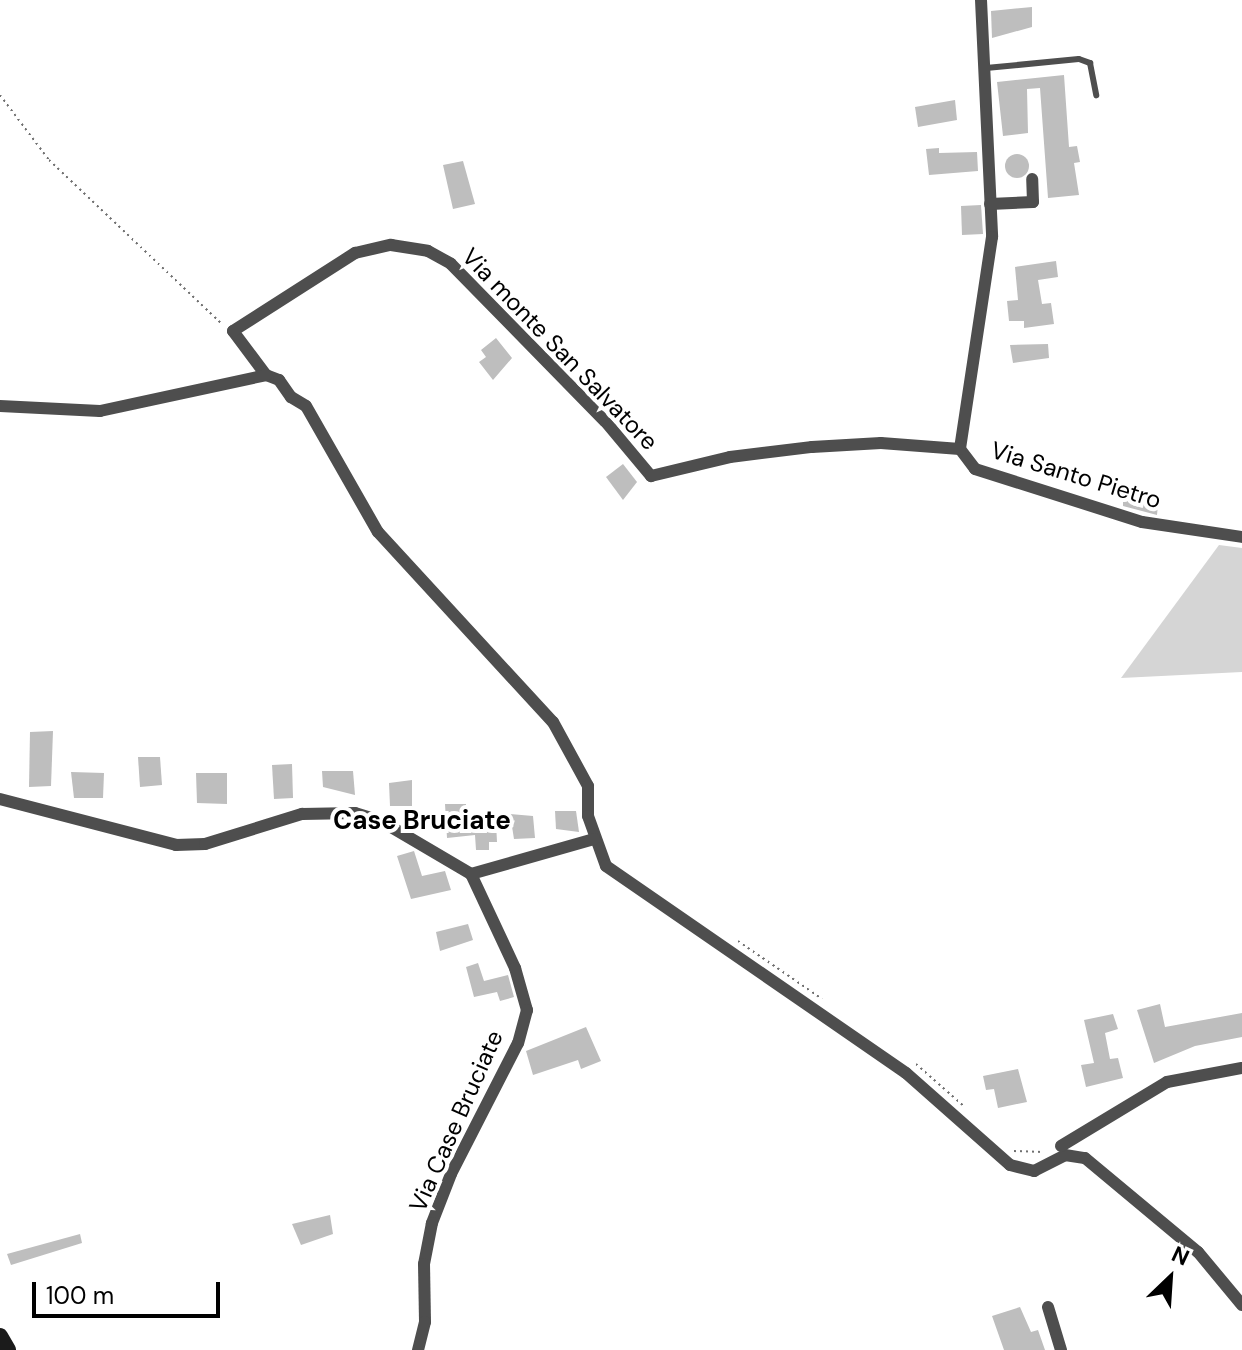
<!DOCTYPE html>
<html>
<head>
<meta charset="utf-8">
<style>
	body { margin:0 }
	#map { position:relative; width:1242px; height:1350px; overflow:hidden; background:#fff; font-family:"DM Sans",sans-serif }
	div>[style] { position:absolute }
	.green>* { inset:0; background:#d5d5d5 }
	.building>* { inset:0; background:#bebebe }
	.round { border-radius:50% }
	.path>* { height:2px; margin-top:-1px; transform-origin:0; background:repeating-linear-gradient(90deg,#707070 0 2px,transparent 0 6px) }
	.lane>* { height:6px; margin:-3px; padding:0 3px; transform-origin:3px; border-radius:3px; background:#4e4e4e }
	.street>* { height:12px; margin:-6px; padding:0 6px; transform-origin:6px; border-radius:6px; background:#4e4e4e }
	.secondary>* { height:16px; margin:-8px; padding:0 8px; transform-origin:8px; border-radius:8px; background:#1b1b1b }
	span { translate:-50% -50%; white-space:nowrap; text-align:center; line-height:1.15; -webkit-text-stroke:8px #fff; paint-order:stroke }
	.street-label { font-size:24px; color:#000 }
	.neighbourhood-label { font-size:26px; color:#000; font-weight:700 }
	.north { position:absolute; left:1130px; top:1238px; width:80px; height:80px; -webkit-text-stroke:6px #fff; paint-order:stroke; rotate:25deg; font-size:22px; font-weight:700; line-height:32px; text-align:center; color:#000 }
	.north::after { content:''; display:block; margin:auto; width:28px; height:36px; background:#000; clip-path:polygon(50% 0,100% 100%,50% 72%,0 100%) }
	.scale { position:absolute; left:32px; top:1282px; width:188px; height:36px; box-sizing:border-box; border:4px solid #000; border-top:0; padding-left:10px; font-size:24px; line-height:28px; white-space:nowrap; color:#000; -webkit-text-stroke:6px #fff; paint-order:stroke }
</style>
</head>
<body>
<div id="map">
	<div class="green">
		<div style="clip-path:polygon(1219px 545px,1242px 548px,1242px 672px,1121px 678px)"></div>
	</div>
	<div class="building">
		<div style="clip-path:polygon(1032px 7px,1032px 27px,992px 38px,991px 11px)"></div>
		<div style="clip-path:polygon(1064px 75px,1069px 147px,1077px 146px,1080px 162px,1074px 163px,1079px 195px,1048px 198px,1040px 88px,1027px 89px,1028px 133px,1003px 136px,997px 82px)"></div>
		<div style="clip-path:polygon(955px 100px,957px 120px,918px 127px,915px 107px)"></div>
		<div style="clip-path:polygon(939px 148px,939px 153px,977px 152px,978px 171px,929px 175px,926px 149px)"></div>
		<div class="round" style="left:1005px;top:154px;width:24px;height:24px"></div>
		<div style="clip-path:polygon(463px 161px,475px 204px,453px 209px,443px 165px)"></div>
		<div style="clip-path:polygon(981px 205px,983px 234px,962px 235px,961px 206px)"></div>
		<div style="clip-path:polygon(1056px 261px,1058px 277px,1038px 280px,1042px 304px,1051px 303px,1054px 324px,1024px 328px,1024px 321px,1009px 321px,1007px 301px,1018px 300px,1015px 267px)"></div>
		<div style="clip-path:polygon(496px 338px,512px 358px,493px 380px,479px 362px,486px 357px,481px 350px)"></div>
		<div style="clip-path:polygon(1048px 344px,1049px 358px,1013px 363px,1010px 345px)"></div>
		<div style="clip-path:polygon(623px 464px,637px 482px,623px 500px,606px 477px)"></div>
		<div style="clip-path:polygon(1123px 492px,1159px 493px,1157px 515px,1123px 506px)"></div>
		<div style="clip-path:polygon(53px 731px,51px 786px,29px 787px,30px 732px)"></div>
		<div style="clip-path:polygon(138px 757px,160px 757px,162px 785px,140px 787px)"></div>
		<div style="clip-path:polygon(292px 764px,293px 798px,274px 799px,272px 765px)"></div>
		<div style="clip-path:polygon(322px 771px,353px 771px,355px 795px,323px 787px)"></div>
		<div style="clip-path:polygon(71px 772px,104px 773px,103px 798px,74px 798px)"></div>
		<div style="clip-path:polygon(196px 773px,227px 773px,227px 804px,197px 803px)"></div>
		<div style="clip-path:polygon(412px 780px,412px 806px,390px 806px,389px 783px)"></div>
		<div style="clip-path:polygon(445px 804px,466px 804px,466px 823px,496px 822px,497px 842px,489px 842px,489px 850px,476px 850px,475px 835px,447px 838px)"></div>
		<div style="clip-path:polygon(555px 811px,576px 811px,579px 832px,556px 829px)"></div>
		<div style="clip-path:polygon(510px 814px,533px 816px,535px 838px,514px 839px)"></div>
		<div style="clip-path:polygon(414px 851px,422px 876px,445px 871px,451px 890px,411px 899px,397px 856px)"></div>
		<div style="clip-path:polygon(468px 924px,473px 940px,440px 951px,436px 932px)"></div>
		<div style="clip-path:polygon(478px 963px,484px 981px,508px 975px,514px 997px,500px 1001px,497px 992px,474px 997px,466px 967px)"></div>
		<div style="clip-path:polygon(1160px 1004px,1165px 1027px,1242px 1013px,1242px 1037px,1195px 1046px,1154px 1063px,1137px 1010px)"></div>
		<div style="clip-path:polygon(1113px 1014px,1118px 1029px,1105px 1033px,1110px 1059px,1118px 1058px,1123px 1078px,1086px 1087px,1081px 1065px,1094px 1063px,1084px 1020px)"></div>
		<div style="clip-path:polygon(586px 1027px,601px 1061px,581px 1069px,578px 1060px,533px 1075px,526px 1051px)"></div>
		<div style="clip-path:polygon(1018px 1069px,1027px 1102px,998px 1108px,994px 1089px,986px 1090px,983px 1076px)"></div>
		<div style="clip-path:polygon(330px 1215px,333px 1234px,301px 1245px,292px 1224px)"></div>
		<div style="clip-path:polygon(80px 1234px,82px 1243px,11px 1265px,7px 1254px)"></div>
		<div style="clip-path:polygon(1020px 1307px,1031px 1332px,1038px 1330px,1045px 1350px,1004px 1350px,992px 1316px)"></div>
	</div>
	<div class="path">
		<div style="left:0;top:95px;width:81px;rotate:53deg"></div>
		<div style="left:49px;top:160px;width:238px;rotate:43.5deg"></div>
		<div style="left:738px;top:941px;width:102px;rotate:34.6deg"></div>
		<div style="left:916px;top:1064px;width:65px;rotate:41.3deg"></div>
		<div style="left:1014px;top:1151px;width:29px;rotate:2deg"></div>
	</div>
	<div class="lane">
		<div style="left:986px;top:68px;width:93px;rotate:-5.5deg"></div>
		<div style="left:1079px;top:59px;width:12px;rotate:20deg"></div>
		<div style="left:1090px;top:63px;width:33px;rotate:79deg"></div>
	</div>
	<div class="street">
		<div style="left:981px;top:0;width:237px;rotate:87.3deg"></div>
		<div style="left:992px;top:237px;width:214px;rotate:98.6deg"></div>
		<div style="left:960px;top:449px;width:25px;rotate:53deg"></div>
		<div style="left:975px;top:469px;width:175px;rotate:17.6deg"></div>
		<div style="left:1142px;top:522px;width:101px;rotate:8.5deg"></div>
		<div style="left:990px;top:204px;width:43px;rotate:-2.7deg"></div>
		<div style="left:1033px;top:202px;width:23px;rotate:-92deg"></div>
		<div style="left:266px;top:375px;width:14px;rotate:21deg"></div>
		<div style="left:279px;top:380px;width:21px;rotate:55deg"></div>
		<div style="left:291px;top:397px;width:17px;rotate:31deg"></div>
		<div style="left:306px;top:406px;width:145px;rotate:60.3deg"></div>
		<div style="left:378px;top:532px;width:258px;rotate:47.4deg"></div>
		<div style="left:553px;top:722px;width:73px;rotate:61.3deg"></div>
		<div style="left:588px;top:786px;width:30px;rotate:90deg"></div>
		<div style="left:588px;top:816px;width:53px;rotate:70.2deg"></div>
		<div style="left:606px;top:866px;width:364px;rotate:34.6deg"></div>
		<div style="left:906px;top:1073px;width:139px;rotate:41.5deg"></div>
		<div style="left:1010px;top:1165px;width:25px;rotate:14deg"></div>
		<div style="left:1034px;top:1171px;width:35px;rotate:-27deg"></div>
		<div style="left:1065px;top:1155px;width:20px;rotate:9deg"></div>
		<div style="left:1085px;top:1158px;width:147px;rotate:39.8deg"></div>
		<div style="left:1198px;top:1252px;width:69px;rotate:50.3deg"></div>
		<div style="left:266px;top:375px;width:55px;rotate:-126.9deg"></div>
		<div style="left:233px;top:331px;width:145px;rotate:-32.6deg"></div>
		<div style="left:355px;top:253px;width:37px;rotate:-13deg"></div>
		<div style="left:391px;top:245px;width:37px;rotate:9deg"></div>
		<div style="left:428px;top:251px;width:26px;rotate:29deg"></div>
		<div style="left:451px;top:264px;width:220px;rotate:45.6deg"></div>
		<div style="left:605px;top:421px;width:72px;rotate:50.1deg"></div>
		<div style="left:651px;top:476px;width:81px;rotate:-13.5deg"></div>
		<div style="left:730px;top:457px;width:83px;rotate:-7deg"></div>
		<div style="left:812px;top:447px;width:69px;rotate:-3.3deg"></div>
		<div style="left:881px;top:443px;width:79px;rotate:4.3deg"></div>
		<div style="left:0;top:406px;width:100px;rotate:2.9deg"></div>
		<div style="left:100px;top:411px;width:170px;rotate:-12.2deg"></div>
		<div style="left:0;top:799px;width:182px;rotate:14.6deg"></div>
		<div style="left:176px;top:845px;width:29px;rotate:-2deg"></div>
		<div style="left:205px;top:844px;width:102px;rotate:-17.2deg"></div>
		<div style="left:302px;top:814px;width:53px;rotate:-1.1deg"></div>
		<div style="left:355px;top:813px;width:27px;rotate:17deg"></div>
		<div style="left:381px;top:821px;width:104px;rotate:30.5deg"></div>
		<div style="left:471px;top:874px;width:104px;rotate:64.9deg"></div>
		<div style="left:515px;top:968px;width:44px;rotate:74.1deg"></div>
		<div style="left:527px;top:1010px;width:34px;rotate:105deg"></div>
		<div style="left:518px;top:1043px;width:147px;rotate:117.1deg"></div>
		<div style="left:451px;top:1174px;width:53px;rotate:111.2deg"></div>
		<div style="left:432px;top:1223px;width:42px;rotate:101deg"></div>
		<div style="left:424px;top:1264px;width:58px;rotate:89deg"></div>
		<div style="left:425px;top:1322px;width:29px;rotate:104deg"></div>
		<div style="left:471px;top:874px;width:128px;rotate:-15.9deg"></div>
		<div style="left:1061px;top:1146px;width:124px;rotate:-31.1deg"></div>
		<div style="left:1167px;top:1082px;width:76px;rotate:-10.6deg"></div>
		<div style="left:1048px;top:1307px;width:45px;rotate:73.2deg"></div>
	</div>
	<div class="secondary">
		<div style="left:0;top:1336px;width:16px;rotate:60deg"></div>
	</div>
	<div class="street-label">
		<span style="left:560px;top:349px;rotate:46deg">Via monte San Salvatore</span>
		<span style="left:1076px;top:475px;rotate:17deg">Via Santo Pietro</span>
		<span style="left:456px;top:1121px;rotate:-66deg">Via Case Bruciate</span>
	</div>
	<div class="neighbourhood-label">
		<span style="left:422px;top:821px">Case Bruciate</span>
	</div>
	<div class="north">N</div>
	<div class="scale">100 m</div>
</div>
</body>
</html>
